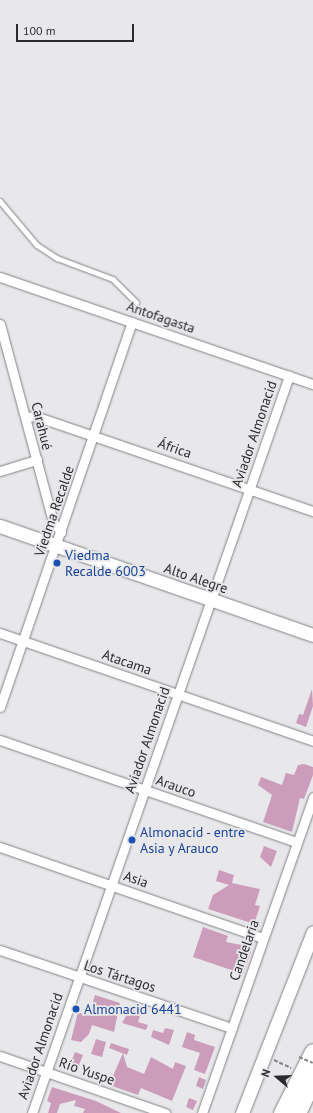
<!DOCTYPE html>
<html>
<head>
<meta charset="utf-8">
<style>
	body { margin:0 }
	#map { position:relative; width:313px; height:1113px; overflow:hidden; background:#e8e8eb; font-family:"PT Sans",sans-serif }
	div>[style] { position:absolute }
	.building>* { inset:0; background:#cc9dbb }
	.path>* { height:1.5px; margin-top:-0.75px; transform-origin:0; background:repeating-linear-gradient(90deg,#868689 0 4px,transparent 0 6px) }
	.roads { filter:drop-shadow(0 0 1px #828386) drop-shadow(0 0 1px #828386) }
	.lane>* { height:4.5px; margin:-2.25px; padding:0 2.25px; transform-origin:2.25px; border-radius:2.25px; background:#fff }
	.street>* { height:9px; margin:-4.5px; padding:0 4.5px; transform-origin:4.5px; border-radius:4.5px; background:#fff }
	.secondary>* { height:13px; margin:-6.5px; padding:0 6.5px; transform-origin:6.5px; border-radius:6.5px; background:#fff }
	.highway>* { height:17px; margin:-8.5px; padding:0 8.5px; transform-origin:8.5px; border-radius:8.5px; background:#fff }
	.path-bridge>* { height:1.5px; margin-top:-0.75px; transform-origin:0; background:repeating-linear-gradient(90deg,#868689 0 4px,transparent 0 6px) }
	.dots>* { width:11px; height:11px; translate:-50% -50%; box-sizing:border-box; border:2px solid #e8e8eb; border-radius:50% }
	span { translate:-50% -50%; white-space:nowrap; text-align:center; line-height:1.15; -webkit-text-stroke:3.5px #e8e8eb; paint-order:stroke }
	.street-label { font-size:14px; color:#2b2b2d }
	.transit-label { font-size:14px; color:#164399 }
	.left { translate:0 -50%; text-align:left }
	.north { position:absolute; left:257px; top:1057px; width:40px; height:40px; -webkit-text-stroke:3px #e8e8eb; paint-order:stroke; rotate:289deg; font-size:11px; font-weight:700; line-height:16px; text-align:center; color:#2b2b2d }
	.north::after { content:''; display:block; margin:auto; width:14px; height:18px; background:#2b2b2d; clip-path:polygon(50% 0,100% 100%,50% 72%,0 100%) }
	.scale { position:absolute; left:16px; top:24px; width:118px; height:18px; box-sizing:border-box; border:2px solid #2b2b2d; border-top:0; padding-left:5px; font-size:12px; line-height:14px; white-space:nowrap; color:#2b2b2d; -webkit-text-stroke:3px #e8e8eb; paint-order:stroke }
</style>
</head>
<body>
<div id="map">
	<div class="building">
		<div style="clip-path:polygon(312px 689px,313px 706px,306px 727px,296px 723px,299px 714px,303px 715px)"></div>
		<div style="clip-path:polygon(304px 764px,313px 767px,313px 775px,304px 799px,300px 798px,292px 832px,263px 822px,272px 795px,258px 785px,261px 777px,282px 785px,286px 773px,294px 775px,298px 765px)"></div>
		<div style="clip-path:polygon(264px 846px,277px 851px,271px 867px,260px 857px)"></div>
		<div style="clip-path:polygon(219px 870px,234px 875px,232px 883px,260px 889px,255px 905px,260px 906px,254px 924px,208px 909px,213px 895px,229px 885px,216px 881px)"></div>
		<div style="clip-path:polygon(203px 927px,228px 936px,226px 942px,247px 946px,251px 952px,243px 974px,193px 957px)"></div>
		<div style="clip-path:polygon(95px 995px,120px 1003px,114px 1032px,92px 1025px,89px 1034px,81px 1042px,71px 1040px,78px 1012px,89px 1016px)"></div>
		<div style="clip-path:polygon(130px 1009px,141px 1012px,138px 1022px,148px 1025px,146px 1030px,122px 1023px)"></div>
		<div style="clip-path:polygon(165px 1028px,174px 1030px,169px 1045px,151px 1037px,153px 1030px,163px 1033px)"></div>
		<div style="clip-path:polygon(187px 1032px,195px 1035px,194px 1040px,215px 1047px,205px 1074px,194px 1070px,200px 1053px,182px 1047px)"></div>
		<div style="clip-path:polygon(96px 1039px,106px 1042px,102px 1057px,91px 1054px)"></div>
		<div style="clip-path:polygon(111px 1043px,129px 1049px,127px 1055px,109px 1048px)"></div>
		<div style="clip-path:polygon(75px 1052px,83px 1055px,78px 1067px,70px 1064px)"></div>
		<div style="clip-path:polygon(123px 1053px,127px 1067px,144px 1074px,151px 1057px,173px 1069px,175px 1062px,186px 1066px,172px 1101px,141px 1088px,138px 1095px,109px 1085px)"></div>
		<div style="clip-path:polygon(199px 1077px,206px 1080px,203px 1089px,196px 1086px)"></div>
		<div style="clip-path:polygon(52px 1087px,96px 1101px,121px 1113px,83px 1113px,85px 1109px,74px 1106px,76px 1100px,60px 1104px,57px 1113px,48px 1113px,51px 1103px,47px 1101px)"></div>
		<div style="clip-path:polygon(189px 1098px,197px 1101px,193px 1110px,186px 1107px)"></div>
	</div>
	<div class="path">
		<div style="left:274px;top:1060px;width:19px;rotate:25deg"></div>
	</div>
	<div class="roads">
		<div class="lane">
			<div style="left:0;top:201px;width:57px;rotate:49.9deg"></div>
			<div style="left:37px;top:245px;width:24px;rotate:33deg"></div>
			<div style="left:57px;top:258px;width:60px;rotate:20.6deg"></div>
			<div style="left:113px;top:279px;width:33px;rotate:45deg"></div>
		</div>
		<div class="street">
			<div style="left:0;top:277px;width:331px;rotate:18.9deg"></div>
			<div style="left:0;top:324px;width:205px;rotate:75deg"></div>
			<div style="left:53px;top:522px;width:13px;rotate:51deg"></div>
			<div style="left:27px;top:417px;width:8px;rotate:-7deg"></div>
			<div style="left:35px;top:416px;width:294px;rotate:18.9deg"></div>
			<div style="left:0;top:471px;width:39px;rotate:-17deg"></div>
			<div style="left:0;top:633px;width:331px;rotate:19deg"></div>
			<div style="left:0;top:707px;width:407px;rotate:-71.1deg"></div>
			<div style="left:0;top:740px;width:314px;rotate:19deg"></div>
			<div style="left:0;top:847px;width:278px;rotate:19.1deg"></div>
			<div style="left:0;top:950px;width:245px;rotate:18.6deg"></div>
			<div style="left:0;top:1056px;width:175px;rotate:19.1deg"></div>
			<div style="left:32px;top:1113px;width:781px;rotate:-70.78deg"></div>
			<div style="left:202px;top:1113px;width:335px;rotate:-70.6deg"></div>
		</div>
		<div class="secondary">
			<div style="left:0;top:526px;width:331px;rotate:19.2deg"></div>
			<div style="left:242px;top:1113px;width:194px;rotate:-68.6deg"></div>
		</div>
		<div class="highway">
			<div style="left:282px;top:1113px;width:68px;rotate:-63.1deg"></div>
			<div style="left:297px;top:1113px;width:38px;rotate:-65deg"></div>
		</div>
	</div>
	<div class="path-bridge">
		<div style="left:299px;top:1057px;width:15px;rotate:23deg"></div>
	</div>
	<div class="dots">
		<div style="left:57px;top:563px;background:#1a4fb4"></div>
		<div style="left:132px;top:840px;background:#1a4fb4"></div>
		<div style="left:76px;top:1009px;background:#1a4fb4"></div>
	</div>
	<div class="street-label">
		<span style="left:161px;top:317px;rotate:19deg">Antofagasta</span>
		<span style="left:42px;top:426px;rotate:76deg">Carahué</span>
		<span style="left:254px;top:434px;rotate:-71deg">Aviador Almonacid</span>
		<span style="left:175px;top:448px;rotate:19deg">África</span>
		<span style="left:54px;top:511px;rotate:-71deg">Viedma Recalde</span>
		<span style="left:196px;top:578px;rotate:19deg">Alto Alegre</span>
		<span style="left:127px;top:662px;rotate:19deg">Atacama</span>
		<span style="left:147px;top:740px;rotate:-71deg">Aviador Almonacid</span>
		<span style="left:176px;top:786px;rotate:19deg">Arauco</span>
		<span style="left:136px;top:879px;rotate:19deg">Asia</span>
		<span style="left:244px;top:950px;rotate:-71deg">Candelaria</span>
		<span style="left:120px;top:976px;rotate:18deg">Los Tártagos</span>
		<span style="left:40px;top:1046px;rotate:-71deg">Aviador Almonacid</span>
		<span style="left:87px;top:1071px;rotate:19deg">Río Yuspe</span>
	</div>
	<div class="transit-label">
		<span class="left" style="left:65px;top:563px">Viedma<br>Recalde 6003</span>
		<span class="left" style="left:140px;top:840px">Almonacid - entre<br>Asia y Arauco</span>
		<span class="left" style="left:84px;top:1009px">Almonacid 6441</span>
	</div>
	<div class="north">N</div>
	<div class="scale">100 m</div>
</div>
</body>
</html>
